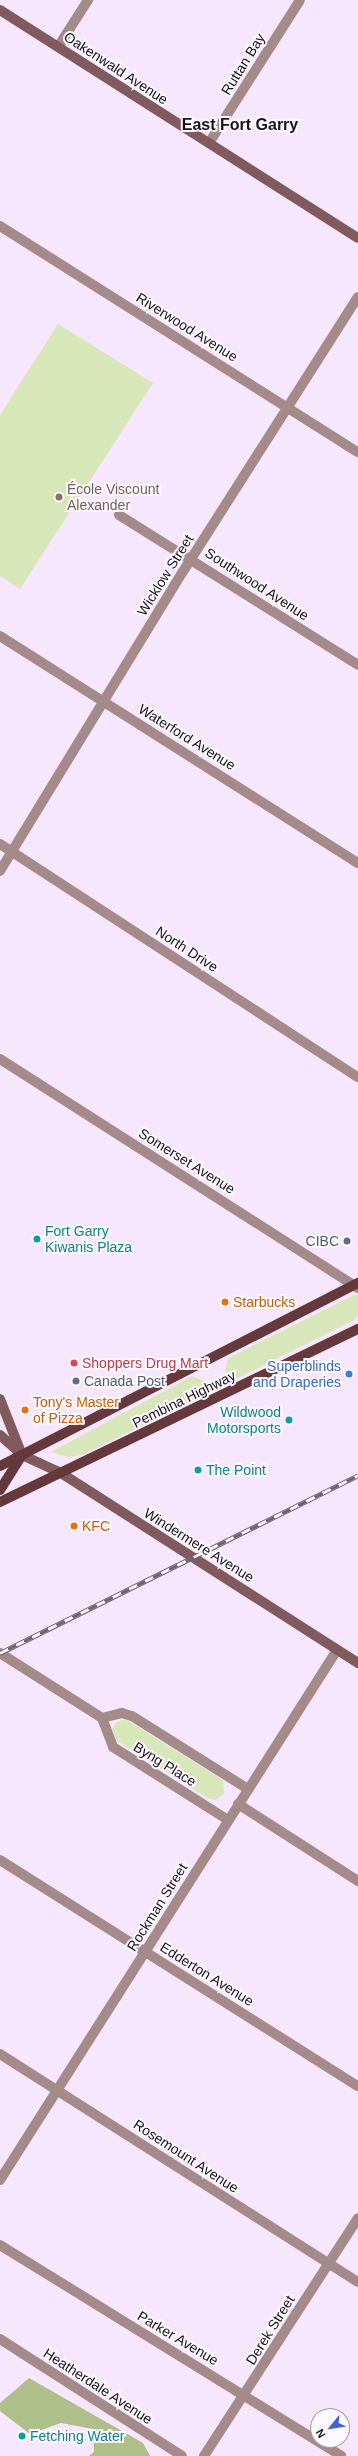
<!DOCTYPE html>
<html>
<head>
<meta charset="utf-8">
<style>
	body { margin:0 }
	#map { position:relative; width:358px; height:2456px; overflow:hidden; background:#f7e7fe; font-family:Helvetica,sans-serif }
	div>[style] { position:absolute }
	.green>* { inset:0; background:#d8e7ba }
	.forest>* { inset:0; background:#aebf8a }
	.street>* { height:10px; margin:-5px; padding:0 5px; transform-origin:5px; border-radius:5px; background:#a58a8a }
	.secondary>* { height:10px; margin:-5px; padding:0 5px; transform-origin:5px; border-radius:5px; background:#805a5c }
	.primary>* { height:10px; margin:-5px; padding:0 5px; transform-origin:5px; border-radius:5px; background:#65393c }
	.rail>* { height:4.5px; margin-top:-2.25px; transform-origin:0; background:repeating-linear-gradient(90deg,#fdf9ff 0 9px,#6d6371 0 18px); box-sizing:border-box; border-block:1px solid #6d6371 }
	.dots>* { width:11px; height:11px; translate:-50% -50%; box-sizing:border-box; border:2px solid #fdf9ff; border-radius:50% }
	span { translate:-50% -50%; white-space:nowrap; text-align:center; line-height:1.15; -webkit-text-stroke:4px #fdf9ff; paint-order:stroke }
	.street-label { font-size:14px; color:#18121b }
	.education-label { font-size:14px; color:#785e54 }
	.left { translate:0 -50%; text-align:left }
	.culture-label { font-size:14px; color:#0d838f }
	.right { translate:-100% -50%; text-align:right }
	.service-label { font-size:14px; color:#4e5e75 }
	.food-label { font-size:14px; color:#c56008 }
	.health-label { font-size:14px; color:#be3a42 }
	.shop-label { font-size:14px; color:#366cbe }
	.quarter-label { font-size:16px; color:#18121b; font-weight:700 }
	.north { position:absolute; left:310px; top:2408px; width:40px; height:40px; box-sizing:border-box; background:#fdf9ff; border:1px solid #a19da4; border-radius:50%; rotate:240deg; font-size:11px; font-weight:700; line-height:16px; text-align:center; color:#18121b }
	.north::after { content:''; display:block; margin:auto; width:14px; height:18px; background:#4162d4; clip-path:polygon(50% 0,100% 100%,50% 72%,0 100%) }
</style>
</head>
<body>
<div id="map">
	<div class="green">
		<div style="clip-path:polygon(58px 324px,153px 383px,20px 589px,0 576px,0 415px)"></div>
		<div style="clip-path:polygon(354px 1295px,358px 1295px,358px 1316px,354px 1320px,238px 1378px,225px 1371px,228px 1358px)"></div>
		<div style="clip-path:polygon(192px 1376px,206px 1382px,202px 1396px,82px 1455px,68px 1457px,51px 1452px)"></div>
		<div style="clip-path:polygon(125px 1719px,223px 1780px,224px 1794px,216px 1800px,207px 1798px,117px 1741px,112px 1729px,117px 1722px)"></div>
	</div>
	<div class="forest">
		<div style="clip-path:polygon(29px 2378px,143px 2443px,150px 2456px,89px 2456px,94px 2452px,93px 2429px,61px 2423px,30px 2434px,0 2411px,0 2403px)"></div>
	</div>
	<div class="street">
		<div style="left:58px;top:47px;width:56px;rotate:-57.4deg"></div>
		<div style="left:209px;top:143px;width:169px;rotate:-57.5deg"></div>
		<div style="left:0;top:226px;width:423px;rotate:32.3deg"></div>
		<div style="left:119px;top:515px;width:282px;rotate:32.1deg"></div>
		<div style="left:0;top:636px;width:424px;rotate:32.4deg"></div>
		<div style="left:0;top:844px;width:427px;rotate:33.1deg"></div>
		<div style="left:0;top:871px;width:349px;rotate:-58.6deg"></div>
		<div style="left:182px;top:573px;width:327px;rotate:-57.5deg"></div>
		<div style="left:0;top:1059px;width:425px;rotate:32.6deg"></div>
		<div style="left:0;top:1653px;width:121px;rotate:32.5deg"></div>
		<div style="left:102px;top:1718px;width:21px;rotate:-14deg"></div>
		<div style="left:122px;top:1713px;width:10px;rotate:17deg"></div>
		<div style="left:132px;top:1716px;width:137px;rotate:32.2deg"></div>
		<div style="left:102px;top:1718px;width:31px;rotate:69deg"></div>
		<div style="left:113px;top:1747px;width:136px;rotate:32.4deg"></div>
		<div style="left:238px;top:1804px;width:143px;rotate:32.7deg"></div>
		<div style="left:0;top:1860px;width:423px;rotate:32.3deg"></div>
		<div style="left:0;top:2054px;width:424px;rotate:32.5deg"></div>
		<div style="left:0;top:2180px;width:628px;rotate:-57.55deg"></div>
		<div style="left:0;top:2245px;width:401px;rotate:31.7deg"></div>
		<div style="left:0;top:2339px;width:216px;rotate:32.7deg"></div>
		<div style="left:204px;top:2456px;width:283px;rotate:-57.1deg"></div>
	</div>
	<div class="secondary">
		<div style="left:0;top:10px;width:424px;rotate:32.5deg"></div>
		<div style="left:0;top:1399px;width:60px;rotate:68.6deg"></div>
		<div style="left:0;top:1435px;width:30px;rotate:42deg"></div>
		<div style="left:22px;top:1455px;width:43px;rotate:24.8deg"></div>
		<div style="left:61px;top:1473px;width:353px;rotate:32.6deg"></div>
	</div>
	<div class="primary">
		<div style="left:0;top:1466px;width:402px;rotate:-27.1deg"></div>
		<div style="left:0;top:1490px;width:41px;rotate:-57.8deg"></div>
		<div style="left:0;top:1502px;width:398px;rotate:-25.8deg"></div>
	</div>
	<div class="rail">
		<div style="left:0;top:1653px;width:400px;rotate:-26.4deg"></div>
	</div>
	<div class="dots">
		<div style="left:59px;top:497px;background:#8d6e63"></div>
		<div style="left:37px;top:1239px;background:#0f9aa8"></div>
		<div style="left:347px;top:1241px;background:#5c6f8a"></div>
		<div style="left:225px;top:1302px;background:#e8710a"></div>
		<div style="left:74px;top:1363px;background:#e0444e"></div>
		<div style="left:349px;top:1374px;background:#3f7fe0"></div>
		<div style="left:76px;top:1381px;background:#5c6f8a"></div>
		<div style="left:25px;top:1410px;background:#e8710a"></div>
		<div style="left:289px;top:1420px;background:#0f9aa8"></div>
		<div style="left:198px;top:1470px;background:#0f9aa8"></div>
		<div style="left:74px;top:1526px;background:#e8710a"></div>
		<div style="left:22px;top:2436px;background:#0f9aa8"></div>
	</div>
	<div class="street-label">
		<span style="left:243px;top:64px;rotate:-58deg">Ruttan Bay</span>
		<span style="left:116px;top:68px;rotate:33deg">Oakenwald Avenue</span>
		<span style="left:187px;top:327px;rotate:32deg">Riverwood Avenue</span>
		<span style="left:165px;top:575px;rotate:-58deg">Wicklow Street</span>
		<span style="left:257px;top:584px;rotate:33deg">Southwood Avenue</span>
		<span style="left:187px;top:737px;rotate:32deg">Waterford Avenue</span>
		<span style="left:187px;top:949px;rotate:33deg">North Drive</span>
		<span style="left:187px;top:1161px;rotate:32deg">Somerset Avenue</span>
		<span style="left:184px;top:1399px;rotate:-26deg">Pembina Highway</span>
		<span style="left:199px;top:1545px;rotate:32deg">Windermere Avenue</span>
		<span style="left:165px;top:1764px;rotate:32deg">Byng Place</span>
		<span style="left:157px;top:1907px;rotate:-58deg">Rockman Street</span>
		<span style="left:207px;top:1974px;rotate:32deg">Edderton Avenue</span>
		<span style="left:186px;top:2156px;rotate:33deg">Rosemount Avenue</span>
		<span style="left:270px;top:2330px;rotate:-58deg">Derek Street</span>
		<span style="left:178px;top:2338px;rotate:31deg">Parker Avenue</span>
		<span style="left:98px;top:2386px;rotate:33deg">Heatherdale Avenue</span>
	</div>
	<div class="education-label">
		<span class="left" style="left:67px;top:497px">École Viscount<br>Alexander</span>
	</div>
	<div class="culture-label">
		<span class="left" style="left:45px;top:1239px">Fort Garry<br>Kiwanis Plaza</span>
		<span class="right" style="left:281px;top:1420px">Wildwood<br>Motorsports</span>
		<span class="left" style="left:206px;top:1470px">The Point</span>
		<span class="left" style="left:30px;top:2436px">Fetching Water</span>
	</div>
	<div class="service-label">
		<span class="right" style="left:339px;top:1241px">CIBC</span>
		<span class="left" style="left:84px;top:1381px">Canada Post</span>
	</div>
	<div class="food-label">
		<span class="left" style="left:233px;top:1302px">Starbucks</span>
		<span class="left" style="left:33px;top:1410px">Tony's Master<br>of Pizza</span>
		<span class="left" style="left:82px;top:1526px">KFC</span>
	</div>
	<div class="health-label">
		<span class="left" style="left:82px;top:1363px">Shoppers Drug Mart</span>
	</div>
	<div class="shop-label">
		<span class="right" style="left:341px;top:1374px">Superblinds<br>and Draperies</span>
	</div>
	<div class="quarter-label">
		<span style="left:240px;top:125px">East Fort Garry</span>
	</div>
	<div class="north">N</div>
</div>
</body>
</html>
